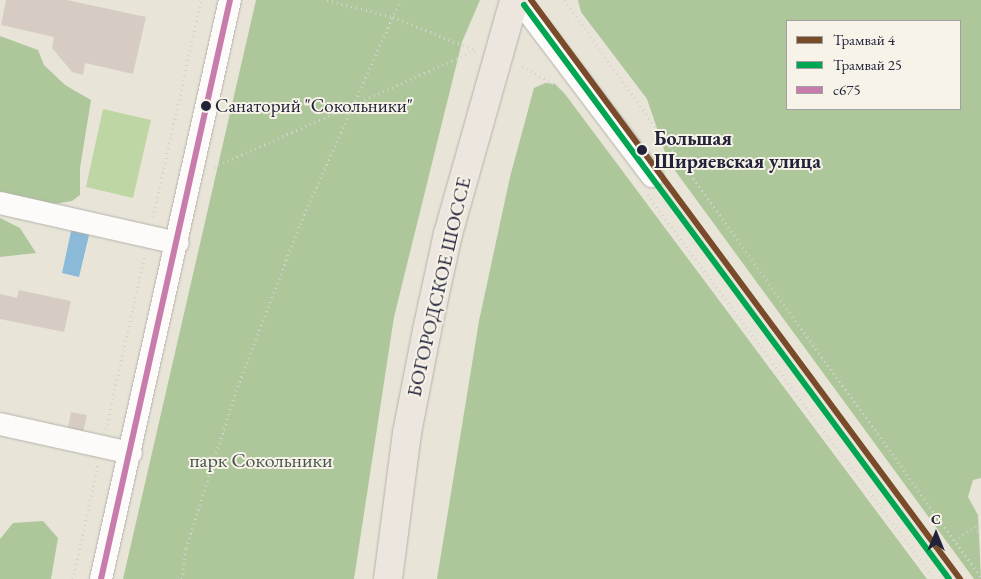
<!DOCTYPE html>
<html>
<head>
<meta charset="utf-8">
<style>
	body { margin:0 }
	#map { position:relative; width:981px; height:579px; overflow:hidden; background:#e8e5d8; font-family:"EB Garamond",serif }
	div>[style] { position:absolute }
	.green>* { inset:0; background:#bed6a3 }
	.forest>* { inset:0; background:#adc79a }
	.water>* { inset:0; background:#8abad7 }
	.building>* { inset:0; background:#d7ccc3 }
	.path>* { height:3px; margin-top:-1.5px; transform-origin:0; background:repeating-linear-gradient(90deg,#d3d2d0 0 1px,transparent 0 5px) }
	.roads { filter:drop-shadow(0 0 1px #b3b1ab) drop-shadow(0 0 1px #b3b1ab) }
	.minor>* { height:22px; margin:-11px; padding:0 11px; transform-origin:11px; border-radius:11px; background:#fcfbf9 }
	.major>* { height:28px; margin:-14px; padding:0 14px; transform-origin:14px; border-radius:14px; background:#ede6de }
	.bus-1>* { height:6px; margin:-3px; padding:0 3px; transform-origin:3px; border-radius:3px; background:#c87cac }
	.tram-1>* { height:6px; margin:-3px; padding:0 3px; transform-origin:3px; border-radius:3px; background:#7a4b2a }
	.tram-2>* { height:6px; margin:-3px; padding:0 3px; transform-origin:3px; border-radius:3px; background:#00a651 }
	.dots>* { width:14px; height:14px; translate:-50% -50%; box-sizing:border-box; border:2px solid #f7f3e8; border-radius:50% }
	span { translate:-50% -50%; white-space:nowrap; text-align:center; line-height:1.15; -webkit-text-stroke:4px #f7f3e8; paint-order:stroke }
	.bus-label { font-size:19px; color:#22223b }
	.left { translate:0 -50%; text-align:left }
	.stop-label { font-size:20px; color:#22223b; font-weight:700 }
	.street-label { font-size:20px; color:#22223b }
	.park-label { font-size:20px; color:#46544d }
	.legend { position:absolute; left:786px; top:20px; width:175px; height:90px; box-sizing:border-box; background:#f7f3e8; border:1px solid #a29fa3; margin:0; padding:6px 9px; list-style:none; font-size:15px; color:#22223b }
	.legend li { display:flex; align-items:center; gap:10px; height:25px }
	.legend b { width:25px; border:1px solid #a29fa3 }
	.north { position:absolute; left:911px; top:509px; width:50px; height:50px; -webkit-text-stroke:4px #f7f3e8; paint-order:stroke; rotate:0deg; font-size:14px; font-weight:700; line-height:20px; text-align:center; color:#22223b }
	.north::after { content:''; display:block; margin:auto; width:18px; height:22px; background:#22223b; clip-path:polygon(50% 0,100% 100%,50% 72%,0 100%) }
</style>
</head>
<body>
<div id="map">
	<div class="green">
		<div style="clip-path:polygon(103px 109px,151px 120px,133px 198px,86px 187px)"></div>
	</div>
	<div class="forest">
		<div style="clip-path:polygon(256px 0,480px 0,462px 42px,394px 317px,354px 579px,123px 579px)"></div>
		<div style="clip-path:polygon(evenodd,578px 0,981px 0,981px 478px,973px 480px,968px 497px,978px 515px,981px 579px,974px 579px,668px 161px,647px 99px,581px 12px,578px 0,787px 21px,960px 21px,960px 109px,787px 109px,787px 21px)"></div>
		<div style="clip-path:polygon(0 36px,38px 50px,44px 65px,65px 85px,91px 100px,80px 168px,80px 195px,72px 201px,54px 204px,0 195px)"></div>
		<div style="clip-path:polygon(545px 83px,555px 84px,565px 94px,927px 579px,437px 579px,479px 321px,510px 177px,534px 88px)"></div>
		<div style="clip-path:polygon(0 218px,20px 228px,36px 253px,0 257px)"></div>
		<div style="clip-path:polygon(43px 521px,58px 538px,51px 579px,0 579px,0 539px,13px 523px)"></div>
	</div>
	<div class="water">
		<div style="clip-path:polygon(72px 227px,90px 231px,79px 277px,62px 273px)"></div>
	</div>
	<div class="building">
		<div style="clip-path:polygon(6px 0,67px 0,146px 17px,133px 74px,85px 63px,83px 75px,72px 72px,52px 48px,54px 37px,1px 25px)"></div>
		<div style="clip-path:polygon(19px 290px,71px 301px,64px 332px,0 319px,0 294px,17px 298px)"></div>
		<div style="clip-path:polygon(71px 412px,87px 415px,83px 432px,68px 428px)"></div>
	</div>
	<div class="path">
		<div style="left:327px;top:0;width:68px;rotate:14.4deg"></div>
		<div style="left:393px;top:17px;width:88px;rotate:21.9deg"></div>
		<div style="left:564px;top:0;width:712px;rotate:54.14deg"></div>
		<div style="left:522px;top:66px;width:41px;rotate:29.1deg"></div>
		<div style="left:214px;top:167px;width:287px;rotate:-24.1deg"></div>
		<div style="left:647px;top:195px;width:479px;rotate:53.2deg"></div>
		<div style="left:153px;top:217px;width:222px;rotate:-77.5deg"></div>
		<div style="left:106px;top:429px;width:178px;rotate:-77.4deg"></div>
		<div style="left:955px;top:541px;width:25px;rotate:-37deg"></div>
		<div style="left:975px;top:526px;width:10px;rotate:53deg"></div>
		<div style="left:73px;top:579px;width:118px;rotate:-77.7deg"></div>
		<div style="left:182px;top:579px;width:31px;rotate:-83deg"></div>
		<div style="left:186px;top:548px;width:165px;rotate:-72.3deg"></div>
		<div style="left:236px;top:391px;width:179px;rotate:-69deg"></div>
		<div style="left:300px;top:224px;width:245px;rotate:-65.9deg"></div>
	</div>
	<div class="roads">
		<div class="minor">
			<div style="left:519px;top:0;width:221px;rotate:52.9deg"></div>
			<div style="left:0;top:203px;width:182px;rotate:12.7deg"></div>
			<div style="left:0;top:424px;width:134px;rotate:12.5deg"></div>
			<div style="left:101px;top:579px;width:593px;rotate:-77.44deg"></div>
		</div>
		<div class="major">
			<div style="left:388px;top:579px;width:147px;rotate:-82.6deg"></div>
			<div style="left:407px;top:433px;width:105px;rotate:-79deg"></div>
			<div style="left:427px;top:330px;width:98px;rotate:-77.7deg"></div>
			<div style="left:448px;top:234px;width:243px;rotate:-74.2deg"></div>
		</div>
	</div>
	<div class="bus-1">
		<div style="left:101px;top:579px;width:593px;rotate:-77.44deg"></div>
	</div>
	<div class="tram-1">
		<div style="left:531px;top:0;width:721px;rotate:53.46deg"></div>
	</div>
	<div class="tram-2">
		<div style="left:524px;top:5px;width:714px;rotate:53.48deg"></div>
	</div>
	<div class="dots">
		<div style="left:206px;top:106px;background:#22223b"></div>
		<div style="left:642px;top:150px;background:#22223b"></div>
	</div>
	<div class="bus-label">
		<span class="left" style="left:215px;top:106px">Санаторий "Сокольники"</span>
	</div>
	<div class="stop-label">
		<span class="left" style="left:654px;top:150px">Большая<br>Ширяевская улица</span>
	</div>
	<div class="street-label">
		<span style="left:439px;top:287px;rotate:-77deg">БОГОРОДСКОЕ ШОССЕ</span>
	</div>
	<div class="park-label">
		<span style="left:261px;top:460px">парк Сокольники</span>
	</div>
	<ul class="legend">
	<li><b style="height:6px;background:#7a4b2a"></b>Трамвай 4</li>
	<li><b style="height:6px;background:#00a651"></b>Трамвай 25</li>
	<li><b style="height:6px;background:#c87cac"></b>с675</li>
	</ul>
	<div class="north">С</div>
</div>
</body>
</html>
